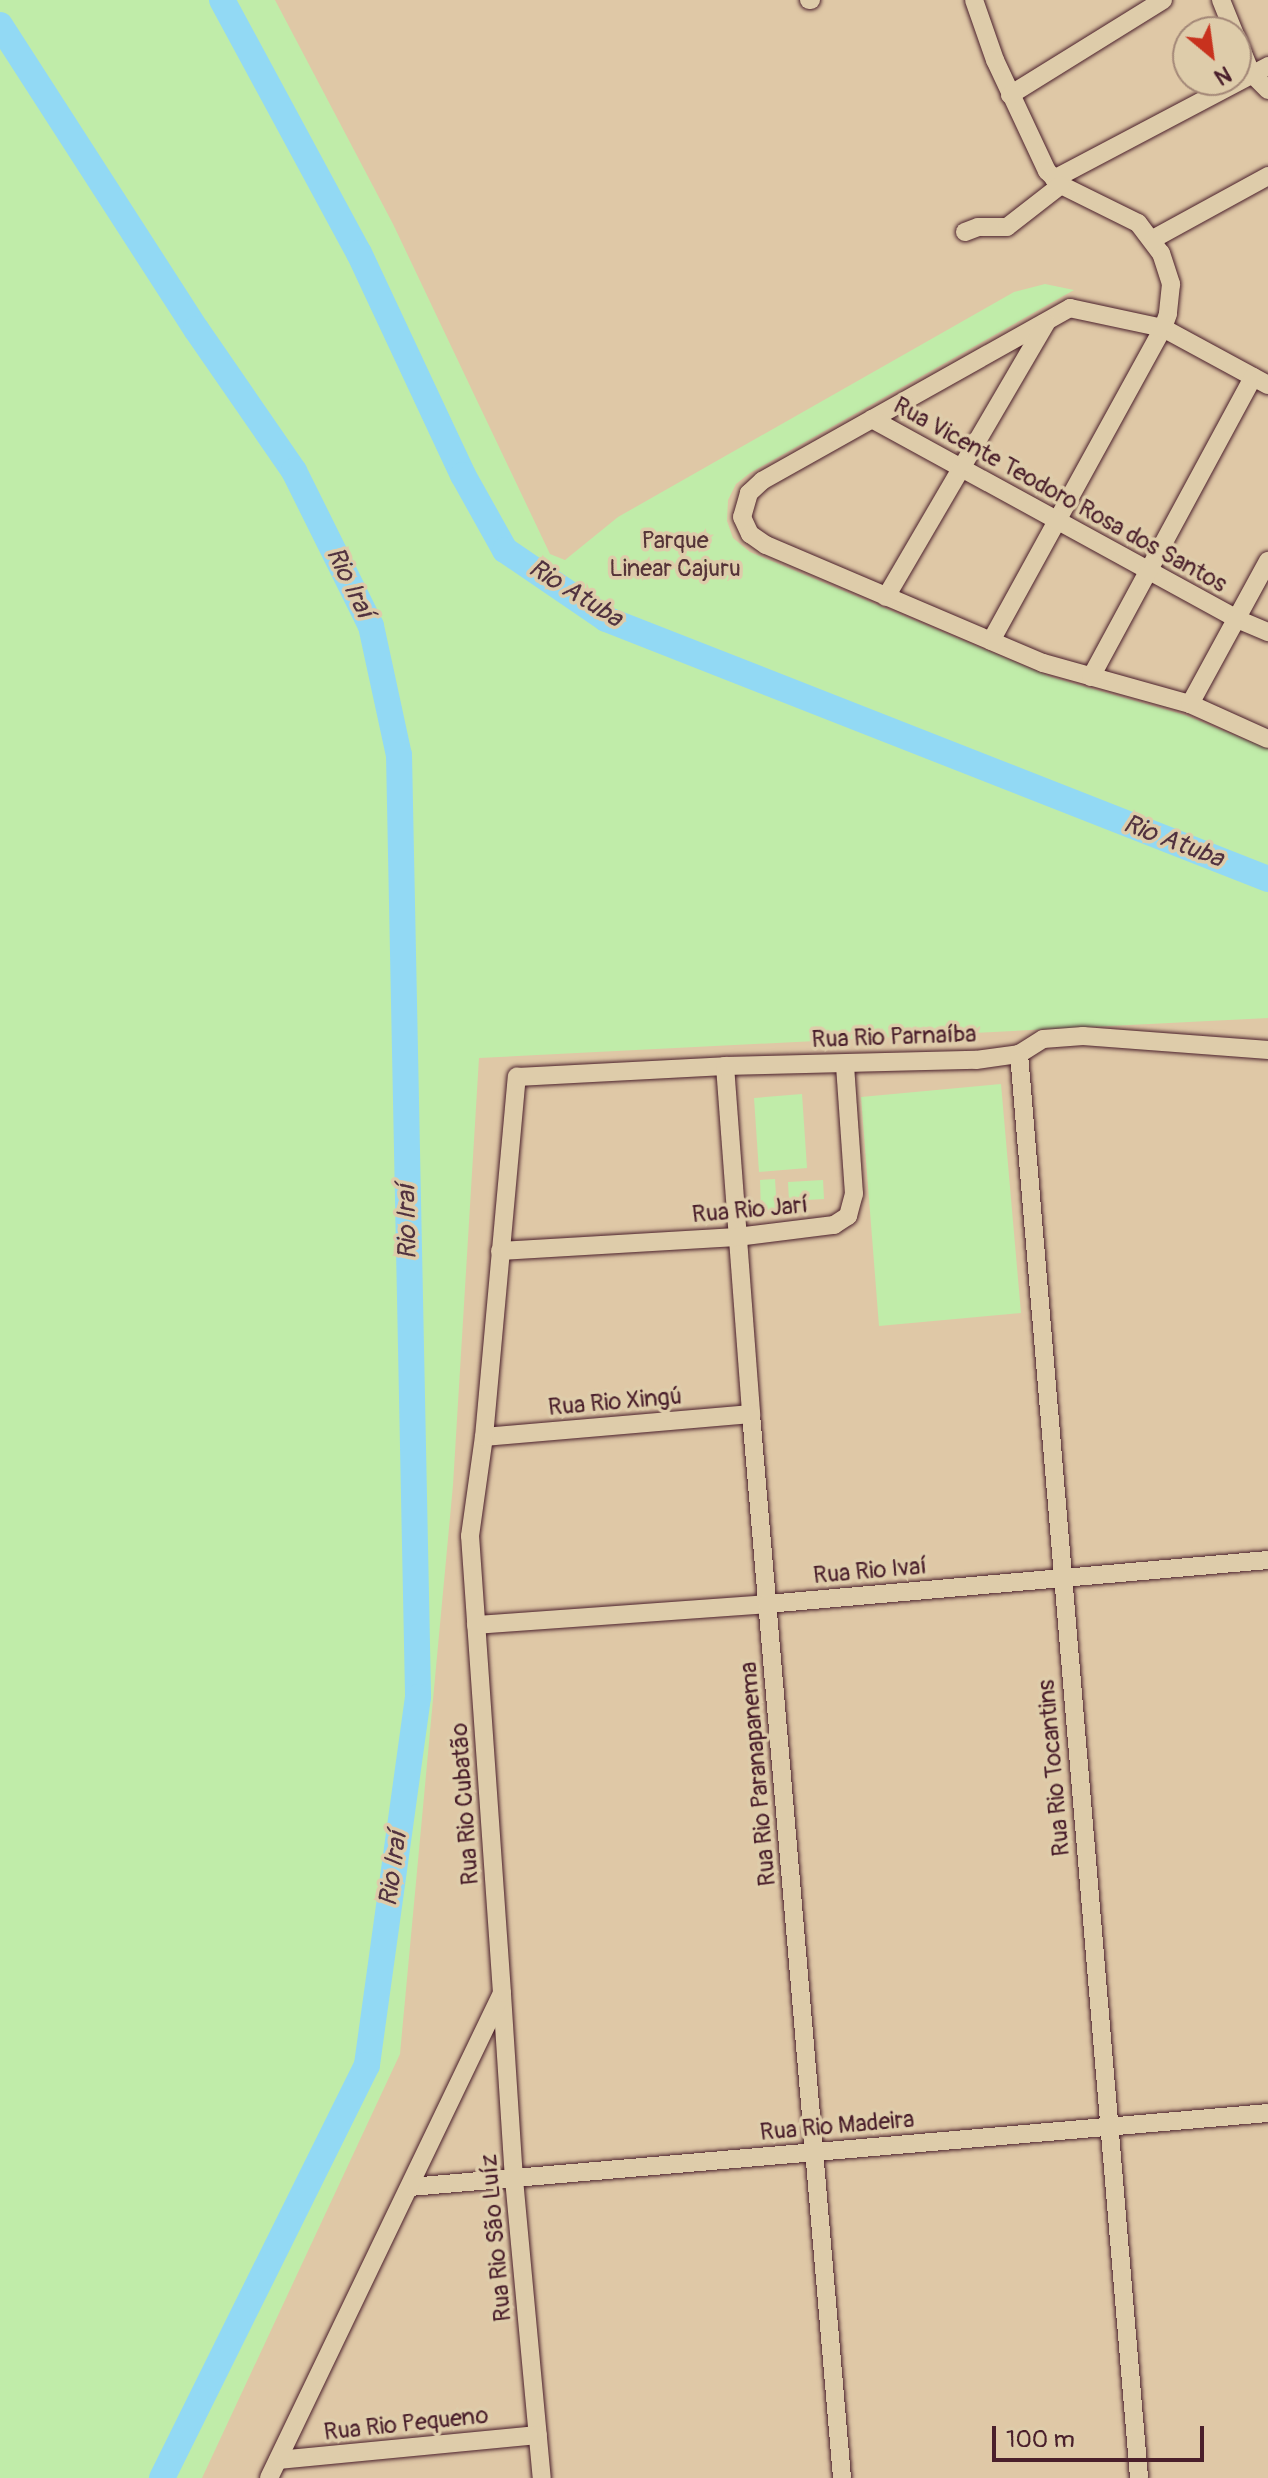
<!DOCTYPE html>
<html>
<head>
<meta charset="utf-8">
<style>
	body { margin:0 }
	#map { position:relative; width:1268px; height:2478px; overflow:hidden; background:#dfc8a6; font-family:Pangolin,sans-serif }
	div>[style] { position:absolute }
	.green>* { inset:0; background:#c0eca9 }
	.river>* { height:26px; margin:-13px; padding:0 13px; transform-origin:13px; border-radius:13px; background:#92d9f4 }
	.roads { filter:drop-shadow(0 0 2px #4a1f2b) drop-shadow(0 0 2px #4a1f2b) }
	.minor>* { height:18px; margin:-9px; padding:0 9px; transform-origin:9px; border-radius:9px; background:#deccaa }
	span { translate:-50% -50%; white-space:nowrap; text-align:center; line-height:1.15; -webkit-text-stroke:7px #deccaa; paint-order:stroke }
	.street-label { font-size:24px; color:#4a1f2b }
	.park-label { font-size:24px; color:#563438 }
	.water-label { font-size:26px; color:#51323f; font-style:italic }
	.north { position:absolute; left:1172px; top:16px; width:80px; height:80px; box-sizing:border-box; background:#deccaa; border:2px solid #a38777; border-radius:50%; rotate:151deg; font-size:22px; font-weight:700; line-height:32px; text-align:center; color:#4a1f2b }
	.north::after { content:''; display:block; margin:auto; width:28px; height:36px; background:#c8321e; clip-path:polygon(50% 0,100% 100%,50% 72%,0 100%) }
	.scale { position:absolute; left:992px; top:2426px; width:212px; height:36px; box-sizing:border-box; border:4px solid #4a1f2b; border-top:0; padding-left:10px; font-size:24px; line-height:28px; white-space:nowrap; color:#4a1f2b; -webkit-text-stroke:6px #deccaa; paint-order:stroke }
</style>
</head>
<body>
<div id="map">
	<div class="green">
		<div style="clip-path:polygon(0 0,275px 0,393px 224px,550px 554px,565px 560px,618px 517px,1014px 292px,1045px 284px,1074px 290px,750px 473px,736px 484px,728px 500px,727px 521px,733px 538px,750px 552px,1051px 677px,1185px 715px,1268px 749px,1268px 1018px,479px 1058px,453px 1485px,400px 2054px,202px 2478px,0 2478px)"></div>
		<div style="clip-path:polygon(1001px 1084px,1021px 1313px,879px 1326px,861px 1097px)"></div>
		<div style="clip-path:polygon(802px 1094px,807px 1168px,759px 1172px,754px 1098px)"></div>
		<div style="clip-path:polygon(775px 1179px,777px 1211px,761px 1212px,760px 1180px)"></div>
		<div style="clip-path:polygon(823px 1180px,824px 1199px,789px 1201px,788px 1182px)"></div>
	</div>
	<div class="river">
		<div style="left:222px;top:0;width:288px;rotate:61.6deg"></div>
		<div style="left:359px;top:253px;width:245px;rotate:64.9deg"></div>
		<div style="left:463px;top:475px;width:86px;rotate:60.8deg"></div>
		<div style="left:505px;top:550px;width:122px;rotate:34.3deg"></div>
		<div style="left:606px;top:619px;width:711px;rotate:21.44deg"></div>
		<div style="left:0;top:25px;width:362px;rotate:57.2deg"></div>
		<div style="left:196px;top:329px;width:173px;rotate:55.4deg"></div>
		<div style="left:294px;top:471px;width:173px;rotate:63.6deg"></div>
		<div style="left:371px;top:626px;width:132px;rotate:77.8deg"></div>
		<div style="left:399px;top:755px;width:942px;rotate:88.84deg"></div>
		<div style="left:418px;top:1697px;width:372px;rotate:97.9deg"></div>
		<div style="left:367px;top:2065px;width:461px;rotate:116.4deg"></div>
	</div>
	<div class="roads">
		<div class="minor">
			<div style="left:809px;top:0;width:2px"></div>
			<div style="left:974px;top:0;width:64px;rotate:70.7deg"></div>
			<div style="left:995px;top:60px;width:123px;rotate:64.9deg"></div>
			<div style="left:1047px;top:171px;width:20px;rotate:45deg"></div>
			<div style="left:1061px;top:185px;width:86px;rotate:26.3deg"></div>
			<div style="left:1138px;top:223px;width:38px;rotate:53deg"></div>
			<div style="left:1161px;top:253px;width:33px;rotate:72deg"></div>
			<div style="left:1171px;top:284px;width:30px;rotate:96deg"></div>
			<div style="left:1168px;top:314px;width:15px;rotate:110deg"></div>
			<div style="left:1163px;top:328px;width:357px;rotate:118.8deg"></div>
			<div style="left:1221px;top:0;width:35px;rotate:68deg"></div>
			<div style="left:1236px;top:36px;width:40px;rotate:68deg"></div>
			<div style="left:1251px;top:73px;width:24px;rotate:45deg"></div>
			<div style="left:1010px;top:95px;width:180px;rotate:-31.8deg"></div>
			<div style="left:1054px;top:179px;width:242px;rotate:-27.8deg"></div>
			<div style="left:965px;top:232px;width:14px;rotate:-21deg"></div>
			<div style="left:978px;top:227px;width:29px"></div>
			<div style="left:1007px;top:227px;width:68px;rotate:-37.9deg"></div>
			<div style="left:1153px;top:239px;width:131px;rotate:-28.7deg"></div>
			<div style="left:1268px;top:385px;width:119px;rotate:-151.5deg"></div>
			<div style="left:1163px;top:328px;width:95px;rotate:-167.9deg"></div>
			<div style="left:1070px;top:308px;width:353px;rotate:150.7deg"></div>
			<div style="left:762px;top:481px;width:18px;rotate:137deg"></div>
			<div style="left:749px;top:493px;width:25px;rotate:106deg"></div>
			<div style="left:742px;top:517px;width:19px;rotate:65deg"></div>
			<div style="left:750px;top:534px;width:19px;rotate:35deg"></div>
			<div style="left:766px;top:545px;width:301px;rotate:23.1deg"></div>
			<div style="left:1043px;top:663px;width:153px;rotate:15.6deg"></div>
			<div style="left:1190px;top:704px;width:85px;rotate:24.2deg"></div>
			<div style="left:872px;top:419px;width:416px;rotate:28.7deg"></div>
			<div style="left:1237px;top:619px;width:34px;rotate:23deg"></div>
			<div style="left:886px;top:597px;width:317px;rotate:-59.7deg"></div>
			<div style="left:1091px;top:677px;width:341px;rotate:-61.6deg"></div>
			<div style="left:1190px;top:704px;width:163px;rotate:-61.4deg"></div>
			<div style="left:1019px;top:1054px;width:1429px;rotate:85.18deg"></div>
			<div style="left:725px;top:1066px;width:349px;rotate:85.7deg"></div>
			<div style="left:751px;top:1414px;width:1068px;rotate:85.11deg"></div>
			<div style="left:500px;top:1251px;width:237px;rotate:-3.4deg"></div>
			<div style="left:737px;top:1237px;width:98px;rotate:-7.1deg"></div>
			<div style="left:834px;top:1225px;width:17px;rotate:-33deg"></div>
			<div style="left:848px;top:1216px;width:23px;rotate:-75deg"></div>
			<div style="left:854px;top:1194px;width:130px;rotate:-94deg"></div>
			<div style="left:484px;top:1437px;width:268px;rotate:-4.9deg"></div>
			<div style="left:476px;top:1625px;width:292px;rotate:-4.1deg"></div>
			<div style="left:767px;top:1604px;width:503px;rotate:-5.02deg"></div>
			<div style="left:502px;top:1994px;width:185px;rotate:86.3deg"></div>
			<div style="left:514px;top:2179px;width:300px;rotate:84.7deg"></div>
			<div style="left:410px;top:2187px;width:861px;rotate:-4.93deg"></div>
			<div style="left:278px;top:2460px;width:261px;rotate:-5.5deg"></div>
			<div style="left:269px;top:2478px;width:538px;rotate:-64.34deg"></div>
			<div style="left:502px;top:1993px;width:458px;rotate:-94deg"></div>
			<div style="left:470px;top:1536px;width:100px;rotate:-82deg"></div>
			<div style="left:484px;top:1437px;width:362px;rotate:-84.8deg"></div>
			<div style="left:517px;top:1077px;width:208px;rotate:-3deg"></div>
			<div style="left:725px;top:1066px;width:251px;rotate:-1.4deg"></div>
			<div style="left:976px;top:1060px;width:43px;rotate:-7.9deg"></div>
			<div style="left:1019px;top:1054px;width:28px;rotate:-32deg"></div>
			<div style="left:1043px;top:1039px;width:40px;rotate:-4.3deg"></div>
			<div style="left:1083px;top:1036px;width:186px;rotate:4.3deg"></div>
		</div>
	</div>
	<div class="street-label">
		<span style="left:1060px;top:495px;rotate:29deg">Rua Vicente Teodoro Rosa dos Santos</span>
		<span style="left:894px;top:1037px;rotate:-2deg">Rua Rio Parnaíba</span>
		<span style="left:750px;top:1210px;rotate:-5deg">Rua Rio Jarí</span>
		<span style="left:615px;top:1402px;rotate:-5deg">Rua Rio Xingú</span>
		<span style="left:870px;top:1571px;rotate:-5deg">Rua Rio Ivaí</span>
		<span style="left:1054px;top:1768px;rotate:-95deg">Rua Rio Tocantins</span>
		<span style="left:758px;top:1774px;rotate:-95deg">Rua Rio Paranapanema</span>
		<span style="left:465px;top:1804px;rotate:-94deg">Rua Rio Cubatão</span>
		<span style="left:837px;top:2126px;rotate:-5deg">Rua Rio Madeira</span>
		<span style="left:496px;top:2238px;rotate:-95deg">Rua Rio São Luíz</span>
		<span style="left:406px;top:2424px;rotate:-6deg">Rua Rio Pequeno</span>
	</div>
	<div class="park-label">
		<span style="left:675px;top:555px">Parque<br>Linear Cajuru</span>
	</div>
	<div class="water-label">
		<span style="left:349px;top:583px;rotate:64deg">Rio Iraí</span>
		<span style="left:575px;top:594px;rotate:32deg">Rio Atuba</span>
		<span style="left:1173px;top:842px;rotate:21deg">Rio Atuba</span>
		<span style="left:408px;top:1222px;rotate:-91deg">Rio Iraí</span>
		<span style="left:394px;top:1869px;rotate:-82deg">Rio Iraí</span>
	</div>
	<div class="north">N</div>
	<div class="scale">100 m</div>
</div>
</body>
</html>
